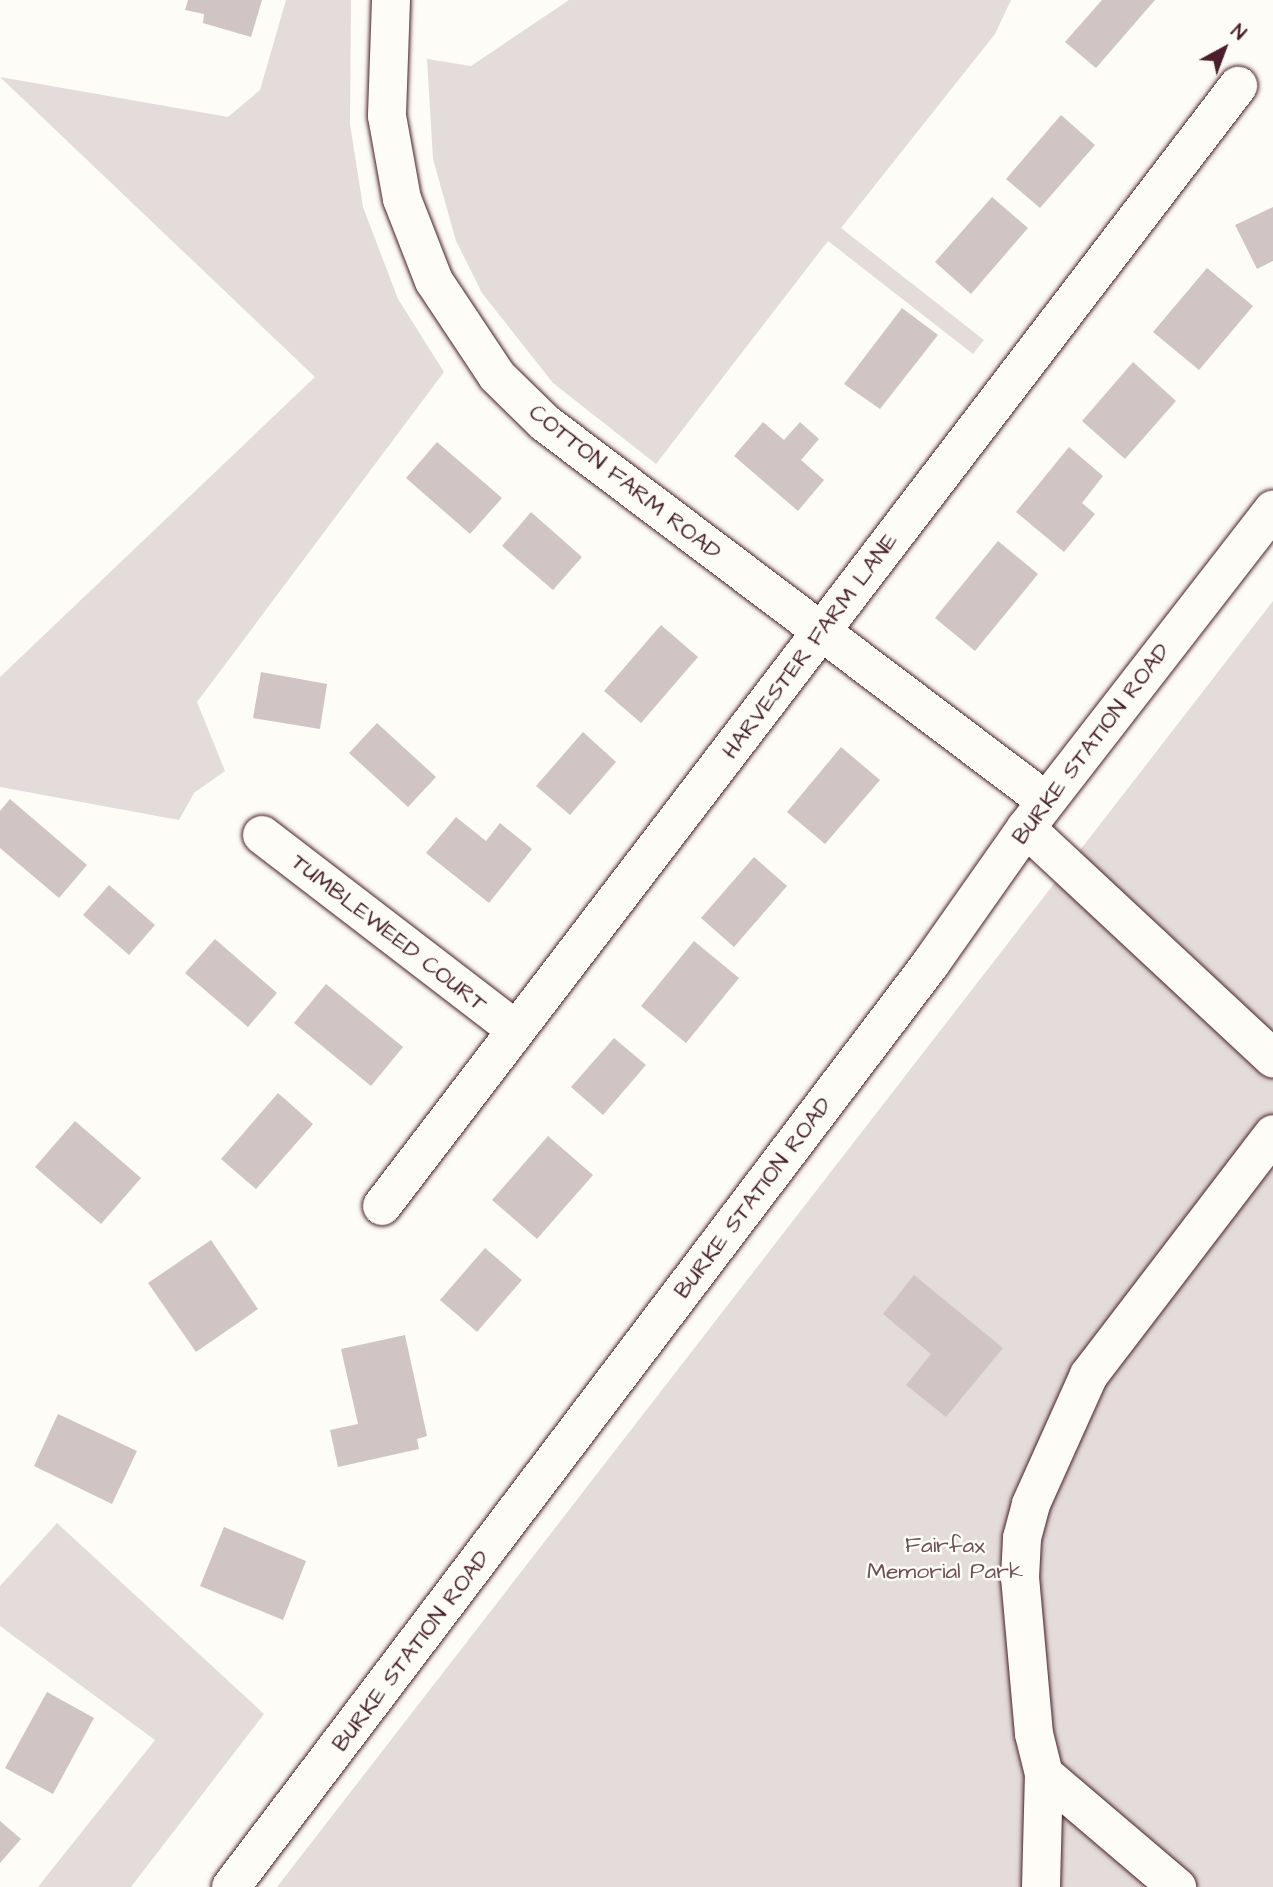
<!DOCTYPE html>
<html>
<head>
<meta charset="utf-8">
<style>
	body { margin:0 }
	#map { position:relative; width:1273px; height:1887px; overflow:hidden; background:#fdfcf7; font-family:"Architects Daughter",sans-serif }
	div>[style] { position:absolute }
	.green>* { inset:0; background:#e3dcda }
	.building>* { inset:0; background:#d0c5c4 }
	.roads { filter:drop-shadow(0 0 2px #4a1f2b) drop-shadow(0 0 2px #4a1f2b) }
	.minor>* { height:38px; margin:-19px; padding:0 19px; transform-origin:19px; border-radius:19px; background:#fdfcf7 }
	span { translate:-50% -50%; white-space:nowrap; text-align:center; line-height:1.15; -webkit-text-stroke:5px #fdfcf7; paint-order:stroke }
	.street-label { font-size:23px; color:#4a1f2b }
	.park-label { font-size:23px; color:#704e57 }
	.north { position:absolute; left:1189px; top:14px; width:70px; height:70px; -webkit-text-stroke:5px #fdfcf7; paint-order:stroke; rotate:41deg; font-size:19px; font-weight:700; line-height:28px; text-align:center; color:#4a1f2b }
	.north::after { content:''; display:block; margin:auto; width:24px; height:32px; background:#4a1f2b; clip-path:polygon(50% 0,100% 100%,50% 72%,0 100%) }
</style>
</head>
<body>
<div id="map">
	<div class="green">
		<div style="clip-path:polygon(286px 0,351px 0,350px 124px,363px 207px,398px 299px,444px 372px,197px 702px,225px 771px,194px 793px,179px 820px,0 787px,0 677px,315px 377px,0 77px,228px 117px,260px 90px)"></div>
		<div style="clip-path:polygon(569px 0,1011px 0,995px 34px,841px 228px,984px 340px,973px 354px,828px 241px,656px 464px,553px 383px,482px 293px,456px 241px,433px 159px,427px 59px,471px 66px)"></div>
		<div style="clip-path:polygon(1273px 601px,1273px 1887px,277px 1887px)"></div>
		<div style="clip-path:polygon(57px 1523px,264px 1714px,131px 1887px,38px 1887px,155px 1740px,0 1626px,0 1586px)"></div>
	</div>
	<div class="building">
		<div style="clip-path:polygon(188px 0,262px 0,251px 37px,203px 23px,204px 14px,185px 10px)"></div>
		<div style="clip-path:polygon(1102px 0,1155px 0,1096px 68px,1065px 42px)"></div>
		<div style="clip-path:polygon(1061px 115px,1095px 145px,1040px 208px,1006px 179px)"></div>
		<div style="clip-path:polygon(992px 197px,1028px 228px,971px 294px,935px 262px)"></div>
		<div style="clip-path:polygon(1273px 207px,1273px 261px,1257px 269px,1235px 225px)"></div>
		<div style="clip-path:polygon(1207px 268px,1253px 306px,1199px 370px,1153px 332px)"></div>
		<div style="clip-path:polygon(902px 308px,938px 335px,880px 409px,844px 384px)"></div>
		<div style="clip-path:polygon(1133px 362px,1176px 401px,1125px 459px,1082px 421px)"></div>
		<div style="clip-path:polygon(763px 422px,784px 440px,800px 422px,819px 439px,801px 460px,824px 480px,798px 511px,734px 456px)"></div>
		<div style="clip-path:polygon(437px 442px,502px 498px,470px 534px,406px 478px)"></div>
		<div style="clip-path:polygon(1069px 447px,1103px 476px,1082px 503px,1095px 514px,1064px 552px,1016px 512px)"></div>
		<div style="clip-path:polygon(531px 512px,582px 557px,553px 590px,502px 546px)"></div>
		<div style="clip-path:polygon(998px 541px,1038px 574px,975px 651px,935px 618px)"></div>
		<div style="clip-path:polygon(661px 625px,698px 657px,641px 723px,604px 691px)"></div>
		<div style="clip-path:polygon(261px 672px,327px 684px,320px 729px,253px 718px)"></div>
		<div style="clip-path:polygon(377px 723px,436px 777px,408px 807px,349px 753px)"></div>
		<div style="clip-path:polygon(583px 732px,616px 762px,570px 815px,536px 786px)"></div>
		<div style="clip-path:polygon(841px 747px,880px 780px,825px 844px,787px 812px)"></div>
		<div style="clip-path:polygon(10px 799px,87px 865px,59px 898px,0 848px,0 811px)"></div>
		<div style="clip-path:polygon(456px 817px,486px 841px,500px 823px,532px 849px,489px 903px,426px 853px)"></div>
		<div style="clip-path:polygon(754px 857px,787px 886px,734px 947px,701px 918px)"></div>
		<div style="clip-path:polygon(109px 885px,155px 925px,129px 955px,83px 915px)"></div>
		<div style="clip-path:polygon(215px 939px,277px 993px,248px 1027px,185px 973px)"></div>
		<div style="clip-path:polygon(694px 941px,739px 978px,686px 1043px,641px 1006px)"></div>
		<div style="clip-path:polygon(326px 984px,403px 1047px,371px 1086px,294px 1023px)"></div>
		<div style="clip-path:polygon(614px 1038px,646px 1065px,603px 1115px,571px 1087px)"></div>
		<div style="clip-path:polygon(278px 1093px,313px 1124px,256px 1189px,221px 1159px)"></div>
		<div style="clip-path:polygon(75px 1121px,141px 1178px,101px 1224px,35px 1167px)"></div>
		<div style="clip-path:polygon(548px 1136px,593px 1175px,537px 1239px,492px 1200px)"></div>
		<div style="clip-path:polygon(211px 1240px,258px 1309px,196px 1352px,148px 1283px)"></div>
		<div style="clip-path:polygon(485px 1248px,522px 1280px,477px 1332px,440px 1300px)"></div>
		<div style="clip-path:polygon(914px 1275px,1003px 1348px,946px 1417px,906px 1385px,931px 1354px,883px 1314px)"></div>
		<div style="clip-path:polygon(405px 1335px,427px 1436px,417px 1439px,419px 1449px,338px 1467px,330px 1430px,358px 1424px,341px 1349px)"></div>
		<div style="clip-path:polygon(58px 1414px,137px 1451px,112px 1504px,34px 1466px)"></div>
		<div style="clip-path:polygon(224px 1527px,306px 1561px,283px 1620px,200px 1586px)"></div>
		<div style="clip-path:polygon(47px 1692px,94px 1718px,53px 1794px,5px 1768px)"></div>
		<div style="clip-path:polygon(0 1821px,21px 1839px,0 1863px)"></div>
	</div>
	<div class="roads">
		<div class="minor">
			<div style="left:391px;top:0;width:116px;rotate:92deg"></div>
			<div style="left:387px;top:116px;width:84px;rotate:79.8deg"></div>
			<div style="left:402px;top:199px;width:88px;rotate:68.7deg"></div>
			<div style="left:434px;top:281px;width:114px;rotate:56.4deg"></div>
			<div style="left:497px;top:376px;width:67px;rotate:44.4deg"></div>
			<div style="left:545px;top:423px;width:628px;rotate:37.03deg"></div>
			<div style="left:1026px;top:828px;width:338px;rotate:43deg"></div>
			<div style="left:262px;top:835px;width:320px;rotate:37.5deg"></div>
			<div style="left:382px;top:1206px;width:1410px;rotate:-52.61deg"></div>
			<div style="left:1044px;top:1774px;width:175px;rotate:40.4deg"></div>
			<div style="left:231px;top:1887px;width:1159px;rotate:-52.85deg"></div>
			<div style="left:931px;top:963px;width:165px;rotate:-54.9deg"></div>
			<div style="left:1026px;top:828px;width:403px;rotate:-52.2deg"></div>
			<div style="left:1041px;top:1887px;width:113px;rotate:-88.5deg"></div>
			<div style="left:1044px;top:1774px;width:41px;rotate:-104deg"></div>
			<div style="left:1034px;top:1734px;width:157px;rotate:-95.1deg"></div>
			<div style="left:1020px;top:1578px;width:40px;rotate:-87.1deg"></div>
			<div style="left:1022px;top:1538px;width:35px;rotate:-75deg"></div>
			<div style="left:1031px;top:1504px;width:141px;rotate:-65.8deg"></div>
			<div style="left:1089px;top:1375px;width:303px;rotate:-52.6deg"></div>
		</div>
	</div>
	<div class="street-label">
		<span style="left:625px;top:482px;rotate:38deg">COTTON FARM ROAD</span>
		<span style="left:810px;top:646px;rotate:-53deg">HARVESTER FARM LANE</span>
		<span style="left:1091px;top:744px;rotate:-53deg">BURKE STATION ROAD</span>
		<span style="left:389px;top:933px;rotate:38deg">TUMBLEWEED COURT</span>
		<span style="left:753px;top:1198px;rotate:-53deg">BURKE STATION ROAD</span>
		<span style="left:411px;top:1651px;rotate:-53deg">BURKE STATION ROAD</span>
	</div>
	<div class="park-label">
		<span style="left:945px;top:1558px">Fairfax<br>Memorial Park</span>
	</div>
	<div class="north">N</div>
</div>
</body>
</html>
